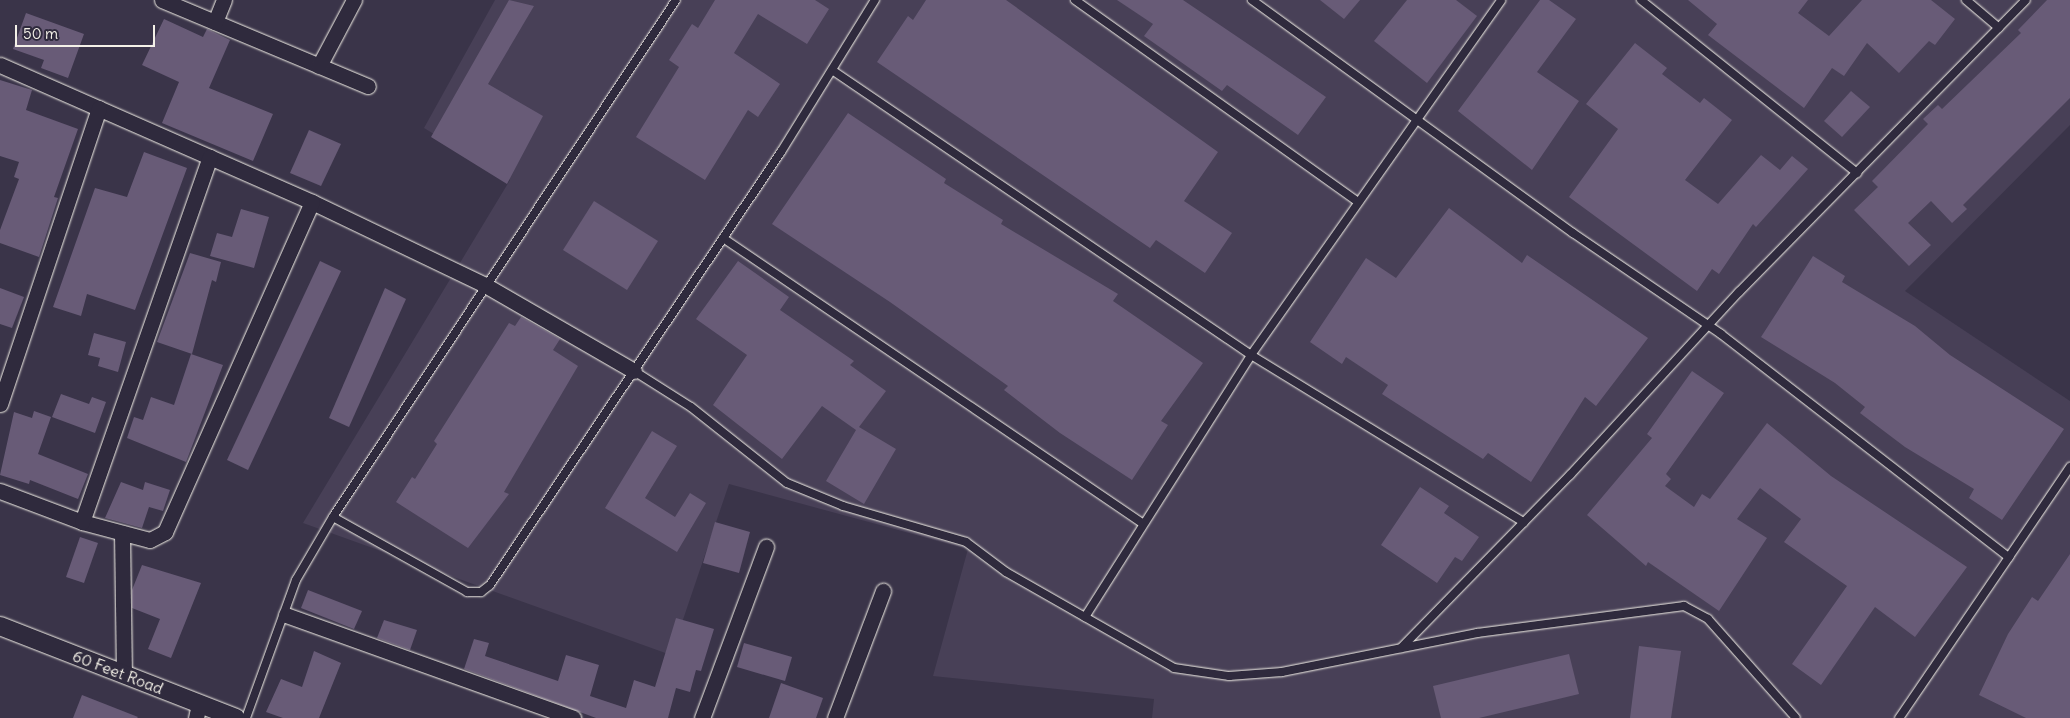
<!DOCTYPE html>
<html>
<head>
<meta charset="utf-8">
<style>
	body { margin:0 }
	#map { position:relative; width:2070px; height:718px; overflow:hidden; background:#3a3449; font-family:Delius,sans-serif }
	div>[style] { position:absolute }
	.built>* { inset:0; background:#484057 }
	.building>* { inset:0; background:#685b77 }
	.roads { filter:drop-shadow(0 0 1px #f4f1e8) drop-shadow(0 0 1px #f4f1e8) }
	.service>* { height:8px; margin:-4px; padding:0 4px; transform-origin:4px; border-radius:4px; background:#2f2a3d }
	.minor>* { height:15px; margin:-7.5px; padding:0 7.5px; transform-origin:7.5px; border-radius:7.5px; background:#2f2a3d }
	.tertiary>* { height:18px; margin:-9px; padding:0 9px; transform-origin:9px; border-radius:9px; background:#2f2a3d }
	span { translate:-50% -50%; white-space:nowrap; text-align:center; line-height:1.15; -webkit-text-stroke:4px #2f2a3d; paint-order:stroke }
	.street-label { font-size:16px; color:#f4f1e8 }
	.scale { position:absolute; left:15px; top:25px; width:140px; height:22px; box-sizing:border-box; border:2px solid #f4f1e8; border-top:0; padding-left:6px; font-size:15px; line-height:18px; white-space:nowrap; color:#f4f1e8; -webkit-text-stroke:4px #2f2a3d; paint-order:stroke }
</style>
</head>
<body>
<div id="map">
	<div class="built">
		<div style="clip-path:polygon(495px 0,2070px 0,2070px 125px,1905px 291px,2070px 401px,2070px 718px,1152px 718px,1154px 699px,933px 676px,968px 549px,729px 484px,671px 655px,303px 523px,510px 180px,424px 128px)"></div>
	</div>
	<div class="building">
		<div style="clip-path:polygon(509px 0,534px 6px,488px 84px,543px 116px,507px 184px,431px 137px)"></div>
		<div style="clip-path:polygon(715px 0,815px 0,829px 9px,807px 44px,758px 14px,734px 53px,780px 84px,758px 117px,748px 110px,705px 180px,636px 137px,679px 67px,669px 60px,692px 24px,698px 28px)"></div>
		<div style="clip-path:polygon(926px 0,1006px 0,1218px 152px,1184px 201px,1232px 233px,1205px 273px,1156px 240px,1150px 248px,877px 62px,908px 16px,913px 20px)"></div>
		<div style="clip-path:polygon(1117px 0,1183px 0,1326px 97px,1298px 135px,1227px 85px,1222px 91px,1144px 36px,1153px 24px)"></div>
		<div style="clip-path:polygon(1320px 0,1360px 0,1344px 19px)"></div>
		<div style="clip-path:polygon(1407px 0,1456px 0,1477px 16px,1427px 83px,1374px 41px)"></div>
		<div style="clip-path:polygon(1540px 0,1549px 0,1576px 19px,1537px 72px,1579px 101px,1532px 170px,1458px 111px)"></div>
		<div style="clip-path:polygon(1688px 0,1808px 0,1798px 13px,1829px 36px,1862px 0,1931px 0,1955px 19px,1935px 45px,1929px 41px,1899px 73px,1867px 43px,1844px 76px,1832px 68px,1804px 108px,1708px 35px,1717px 24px)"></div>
		<div style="clip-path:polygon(2047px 0,2070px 0,2070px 98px,1963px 205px,1967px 209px,1952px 223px,1931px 201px,1908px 223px,1931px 245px,1909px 266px,1854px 210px,1878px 187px,1872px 181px,1928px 124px,1923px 119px,1938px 105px,1942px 109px,2021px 33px,2018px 30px)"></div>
		<div style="clip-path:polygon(26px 13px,84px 34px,68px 78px,41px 68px,44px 60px,13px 49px)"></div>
		<div style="clip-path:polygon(164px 19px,203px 37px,207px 29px,230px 40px,209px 88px,273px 114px,253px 161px,162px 123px,179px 82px,142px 65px)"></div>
		<div style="clip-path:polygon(1635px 43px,1667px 68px,1662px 74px,1700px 103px,1704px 98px,1732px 120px,1685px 180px,1718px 204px,1761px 155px,1780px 170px,1792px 156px,1808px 169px,1756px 227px,1753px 224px,1719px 274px,1712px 269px,1697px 291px,1569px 197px,1618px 129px,1586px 104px)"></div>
		<div style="clip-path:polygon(0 80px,32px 90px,26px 110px,78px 129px,54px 197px,58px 198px,39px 257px,0 243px,0 230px,19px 179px,14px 177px,19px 162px,0 156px)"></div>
		<div style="clip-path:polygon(1851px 91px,1870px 107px,1842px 137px,1824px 121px)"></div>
		<div style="clip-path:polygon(848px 113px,946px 179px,944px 183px,1003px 220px,1001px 224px,1118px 294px,1113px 301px,1203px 363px,1161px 421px,1168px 425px,1132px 480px,1060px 433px,1004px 390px,1008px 386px,890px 302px,772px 224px)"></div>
		<div style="clip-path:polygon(309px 130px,341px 144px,321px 186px,290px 173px)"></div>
		<div style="clip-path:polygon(144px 152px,187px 168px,135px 310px,87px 294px,81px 316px,53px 307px,95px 188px,127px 197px)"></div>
		<div style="clip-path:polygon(594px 201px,658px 241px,627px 290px,563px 250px)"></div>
		<div style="clip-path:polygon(1449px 208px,1522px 263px,1527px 255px,1648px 338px,1596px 406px,1585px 397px,1531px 482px,1488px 453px,1483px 459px,1382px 394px,1388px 385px,1346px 357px,1342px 364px,1310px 342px,1366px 258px,1396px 278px)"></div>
		<div style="clip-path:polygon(241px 209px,269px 217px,254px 268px,210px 256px,217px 233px,232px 237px)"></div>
		<div style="clip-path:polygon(190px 253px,221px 262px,216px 282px,212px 280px,192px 354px,157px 342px)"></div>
		<div style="clip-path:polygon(1813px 256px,1845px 276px,1842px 282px,1915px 326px,1950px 355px,2064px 429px,2002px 520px,1969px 498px,1974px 489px,1905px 447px,1860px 413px,1865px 407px,1835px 383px,1761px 337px)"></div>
		<div style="clip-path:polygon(320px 261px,341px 271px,248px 470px,227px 460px)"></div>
		<div style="clip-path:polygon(738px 261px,789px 297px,780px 310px,854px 361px,850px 365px,886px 391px,859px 427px,896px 449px,864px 504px,826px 481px,856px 430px,822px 406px,782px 459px,713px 405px,747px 355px,696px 319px)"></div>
		<div style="clip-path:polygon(0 288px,24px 297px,12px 328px,0 324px)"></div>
		<div style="clip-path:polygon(385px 288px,406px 299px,349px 427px,329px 418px)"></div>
		<div style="clip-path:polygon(521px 317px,560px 339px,553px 350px,578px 366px,504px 492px,509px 494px,468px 548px,396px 502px,412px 477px,415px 479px,437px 444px,434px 441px,509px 323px,515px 326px)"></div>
		<div style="clip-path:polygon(94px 333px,126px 342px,118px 372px,98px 366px,100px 358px,88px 355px)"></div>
		<div style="clip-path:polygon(191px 354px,223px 365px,186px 462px,127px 438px,134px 417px,143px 420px,151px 397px,174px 405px)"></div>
		<div style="clip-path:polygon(1692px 371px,1724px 393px,1666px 474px,1671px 479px,1665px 486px,1694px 507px,1702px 494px,1710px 499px,1767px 423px,1831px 476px,1967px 567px,1915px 637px,1875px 607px,1821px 685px,1792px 664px,1847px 586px,1784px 542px,1801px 519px,1760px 488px,1737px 519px,1767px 538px,1719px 611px,1648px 562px,1646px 566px,1587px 515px,1652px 438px,1647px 434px)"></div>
		<div style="clip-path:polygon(61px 394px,89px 404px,92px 397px,106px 402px,95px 433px,52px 417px)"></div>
		<div style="clip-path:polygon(34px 411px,51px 417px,38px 454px,88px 474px,78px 499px,30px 480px,29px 484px,0 475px,14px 412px,32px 418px)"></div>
		<div style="clip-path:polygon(652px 431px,677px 446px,645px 498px,675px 517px,690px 493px,706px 503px,677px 552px,605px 508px)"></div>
		<div style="clip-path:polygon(121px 482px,143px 490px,145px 482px,170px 490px,163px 511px,149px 507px,142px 528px,105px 518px)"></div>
		<div style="clip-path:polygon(1420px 487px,1449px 506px,1444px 513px,1479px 537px,1462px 561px,1455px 557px,1437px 583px,1381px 545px)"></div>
		<div style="clip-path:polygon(715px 522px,750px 532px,739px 573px,703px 563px)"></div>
		<div style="clip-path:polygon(80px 537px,98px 543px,84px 583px,66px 577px)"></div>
		<div style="clip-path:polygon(2070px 554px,2070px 718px,2026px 718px,1979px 695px,2008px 634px,2032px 597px,2038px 601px)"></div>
		<div style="clip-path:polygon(142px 565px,201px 583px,171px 658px,148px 649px,160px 619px,132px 608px,132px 590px)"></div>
		<div style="clip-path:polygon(308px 590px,362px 611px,354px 629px,301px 608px)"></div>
		<div style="clip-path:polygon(676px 618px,714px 629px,701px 671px,696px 670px,690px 692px,676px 688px,668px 718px,596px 718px,464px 669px,474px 639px,489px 643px,485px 656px,558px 681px,566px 655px,599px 665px,590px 696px,626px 708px,634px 680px,655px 687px)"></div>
		<div style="clip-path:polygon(384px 620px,417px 630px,410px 650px,377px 638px)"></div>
		<div style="clip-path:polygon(744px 643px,792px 657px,785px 681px,737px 667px)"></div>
		<div style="clip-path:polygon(1639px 646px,1681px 651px,1671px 718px,1630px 718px)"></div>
		<div style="clip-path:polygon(314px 651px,341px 663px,319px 718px,283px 718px,266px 712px,281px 679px,302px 687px)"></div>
		<div style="clip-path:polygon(1569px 654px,1579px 694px,1479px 718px,1441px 718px,1433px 686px)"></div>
		<div style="clip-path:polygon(781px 683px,823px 698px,816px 718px,769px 718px)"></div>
		<div style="clip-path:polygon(82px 695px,138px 717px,137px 718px,73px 718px)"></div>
	</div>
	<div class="roads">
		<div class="service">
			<div style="left:1075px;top:0;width:346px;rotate:35.5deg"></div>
			<div style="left:1252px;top:0;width:397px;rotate:36deg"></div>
			<div style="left:1573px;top:233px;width:179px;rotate:34.3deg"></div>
			<div style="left:1721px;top:334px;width:364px;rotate:37.8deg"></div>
			<div style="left:2009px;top:557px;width:195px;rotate:124.3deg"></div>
			<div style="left:1641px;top:0;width:277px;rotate:38.7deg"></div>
			<div style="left:1966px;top:0;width:43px;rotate:40.3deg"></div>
			<div style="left:832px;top:70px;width:507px;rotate:34.22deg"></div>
			<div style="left:1251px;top:355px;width:320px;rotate:31.5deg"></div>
			<div style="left:723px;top:238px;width:507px;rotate:34.22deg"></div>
			<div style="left:634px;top:371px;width:67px;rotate:32.3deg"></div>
			<div style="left:691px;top:407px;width:122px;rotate:38.4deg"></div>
			<div style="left:787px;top:483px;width:61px;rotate:22.3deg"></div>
			<div style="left:843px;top:506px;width:128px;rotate:16.3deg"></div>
			<div style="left:966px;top:542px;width:50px;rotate:36.9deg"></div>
			<div style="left:1006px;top:572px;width:193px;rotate:29.7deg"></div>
			<div style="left:1174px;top:668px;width:56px;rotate:8.3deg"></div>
			<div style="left:1229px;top:676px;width:53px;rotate:-4.3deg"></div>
			<div style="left:1282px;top:672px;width:199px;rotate:-11.3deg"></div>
			<div style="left:1477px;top:633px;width:209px;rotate:-7.4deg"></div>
			<div style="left:1684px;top:606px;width:27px;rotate:28deg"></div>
			<div style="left:1708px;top:619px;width:132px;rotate:48.4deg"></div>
			<div style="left:333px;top:517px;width:620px;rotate:-56.44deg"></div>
			<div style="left:2009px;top:557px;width:109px;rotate:-55.9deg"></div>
			<div style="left:1085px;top:617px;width:310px;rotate:-57.6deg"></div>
			<div style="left:1251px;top:355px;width:434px;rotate:-54.8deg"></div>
			<div style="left:1401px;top:648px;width:242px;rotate:-45.7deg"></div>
			<div style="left:1570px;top:475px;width:249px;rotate:-47.3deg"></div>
			<div style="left:1739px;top:292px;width:409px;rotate:-45.5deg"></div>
			<div style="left:246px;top:718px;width:147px;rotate:-70.1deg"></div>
			<div style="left:296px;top:580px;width:73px;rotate:-59.6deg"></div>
			<div style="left:333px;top:517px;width:154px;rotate:29.2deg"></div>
			<div style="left:467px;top:592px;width:14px"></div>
			<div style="left:481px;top:592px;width:11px;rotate:-38deg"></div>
			<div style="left:490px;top:585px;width:522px;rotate:-56.1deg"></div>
			<div style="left:781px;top:152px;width:179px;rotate:-58.3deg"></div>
		</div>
		<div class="minor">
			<div style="left:162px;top:0;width:223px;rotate:22.7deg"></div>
			<div style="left:215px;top:22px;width:24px;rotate:-68deg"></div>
			<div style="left:0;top:65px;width:341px;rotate:23.7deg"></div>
			<div style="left:312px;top:202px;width:192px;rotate:25.6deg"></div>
			<div style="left:485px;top:285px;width:172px;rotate:30deg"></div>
			<div style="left:319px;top:66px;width:75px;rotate:-62.1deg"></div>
			<div style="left:0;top:404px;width:312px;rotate:-71.5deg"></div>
			<div style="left:0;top:491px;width:88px;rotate:20.7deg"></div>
			<div style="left:82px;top:522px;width:70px;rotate:14.8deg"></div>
			<div style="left:150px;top:540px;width:17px;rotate:-28deg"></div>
			<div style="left:165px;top:532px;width:361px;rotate:-66deg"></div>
			<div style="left:82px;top:522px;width:387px;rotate:-70.7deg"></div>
			<div style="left:122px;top:533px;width:141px;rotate:89.2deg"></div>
			<div style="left:286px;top:615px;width:305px;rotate:19.7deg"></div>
			<div style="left:196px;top:718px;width:14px;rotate:-78deg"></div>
			<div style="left:702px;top:718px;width:183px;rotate:-69.5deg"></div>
			<div style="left:835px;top:718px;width:136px;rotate:-69.3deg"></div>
		</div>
		<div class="tertiary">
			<div style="left:0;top:626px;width:253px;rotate:21.3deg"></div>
		</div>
	</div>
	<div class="street-label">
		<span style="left:118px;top:672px;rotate:21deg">60 Feet Road</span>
	</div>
	<div class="scale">50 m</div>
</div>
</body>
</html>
